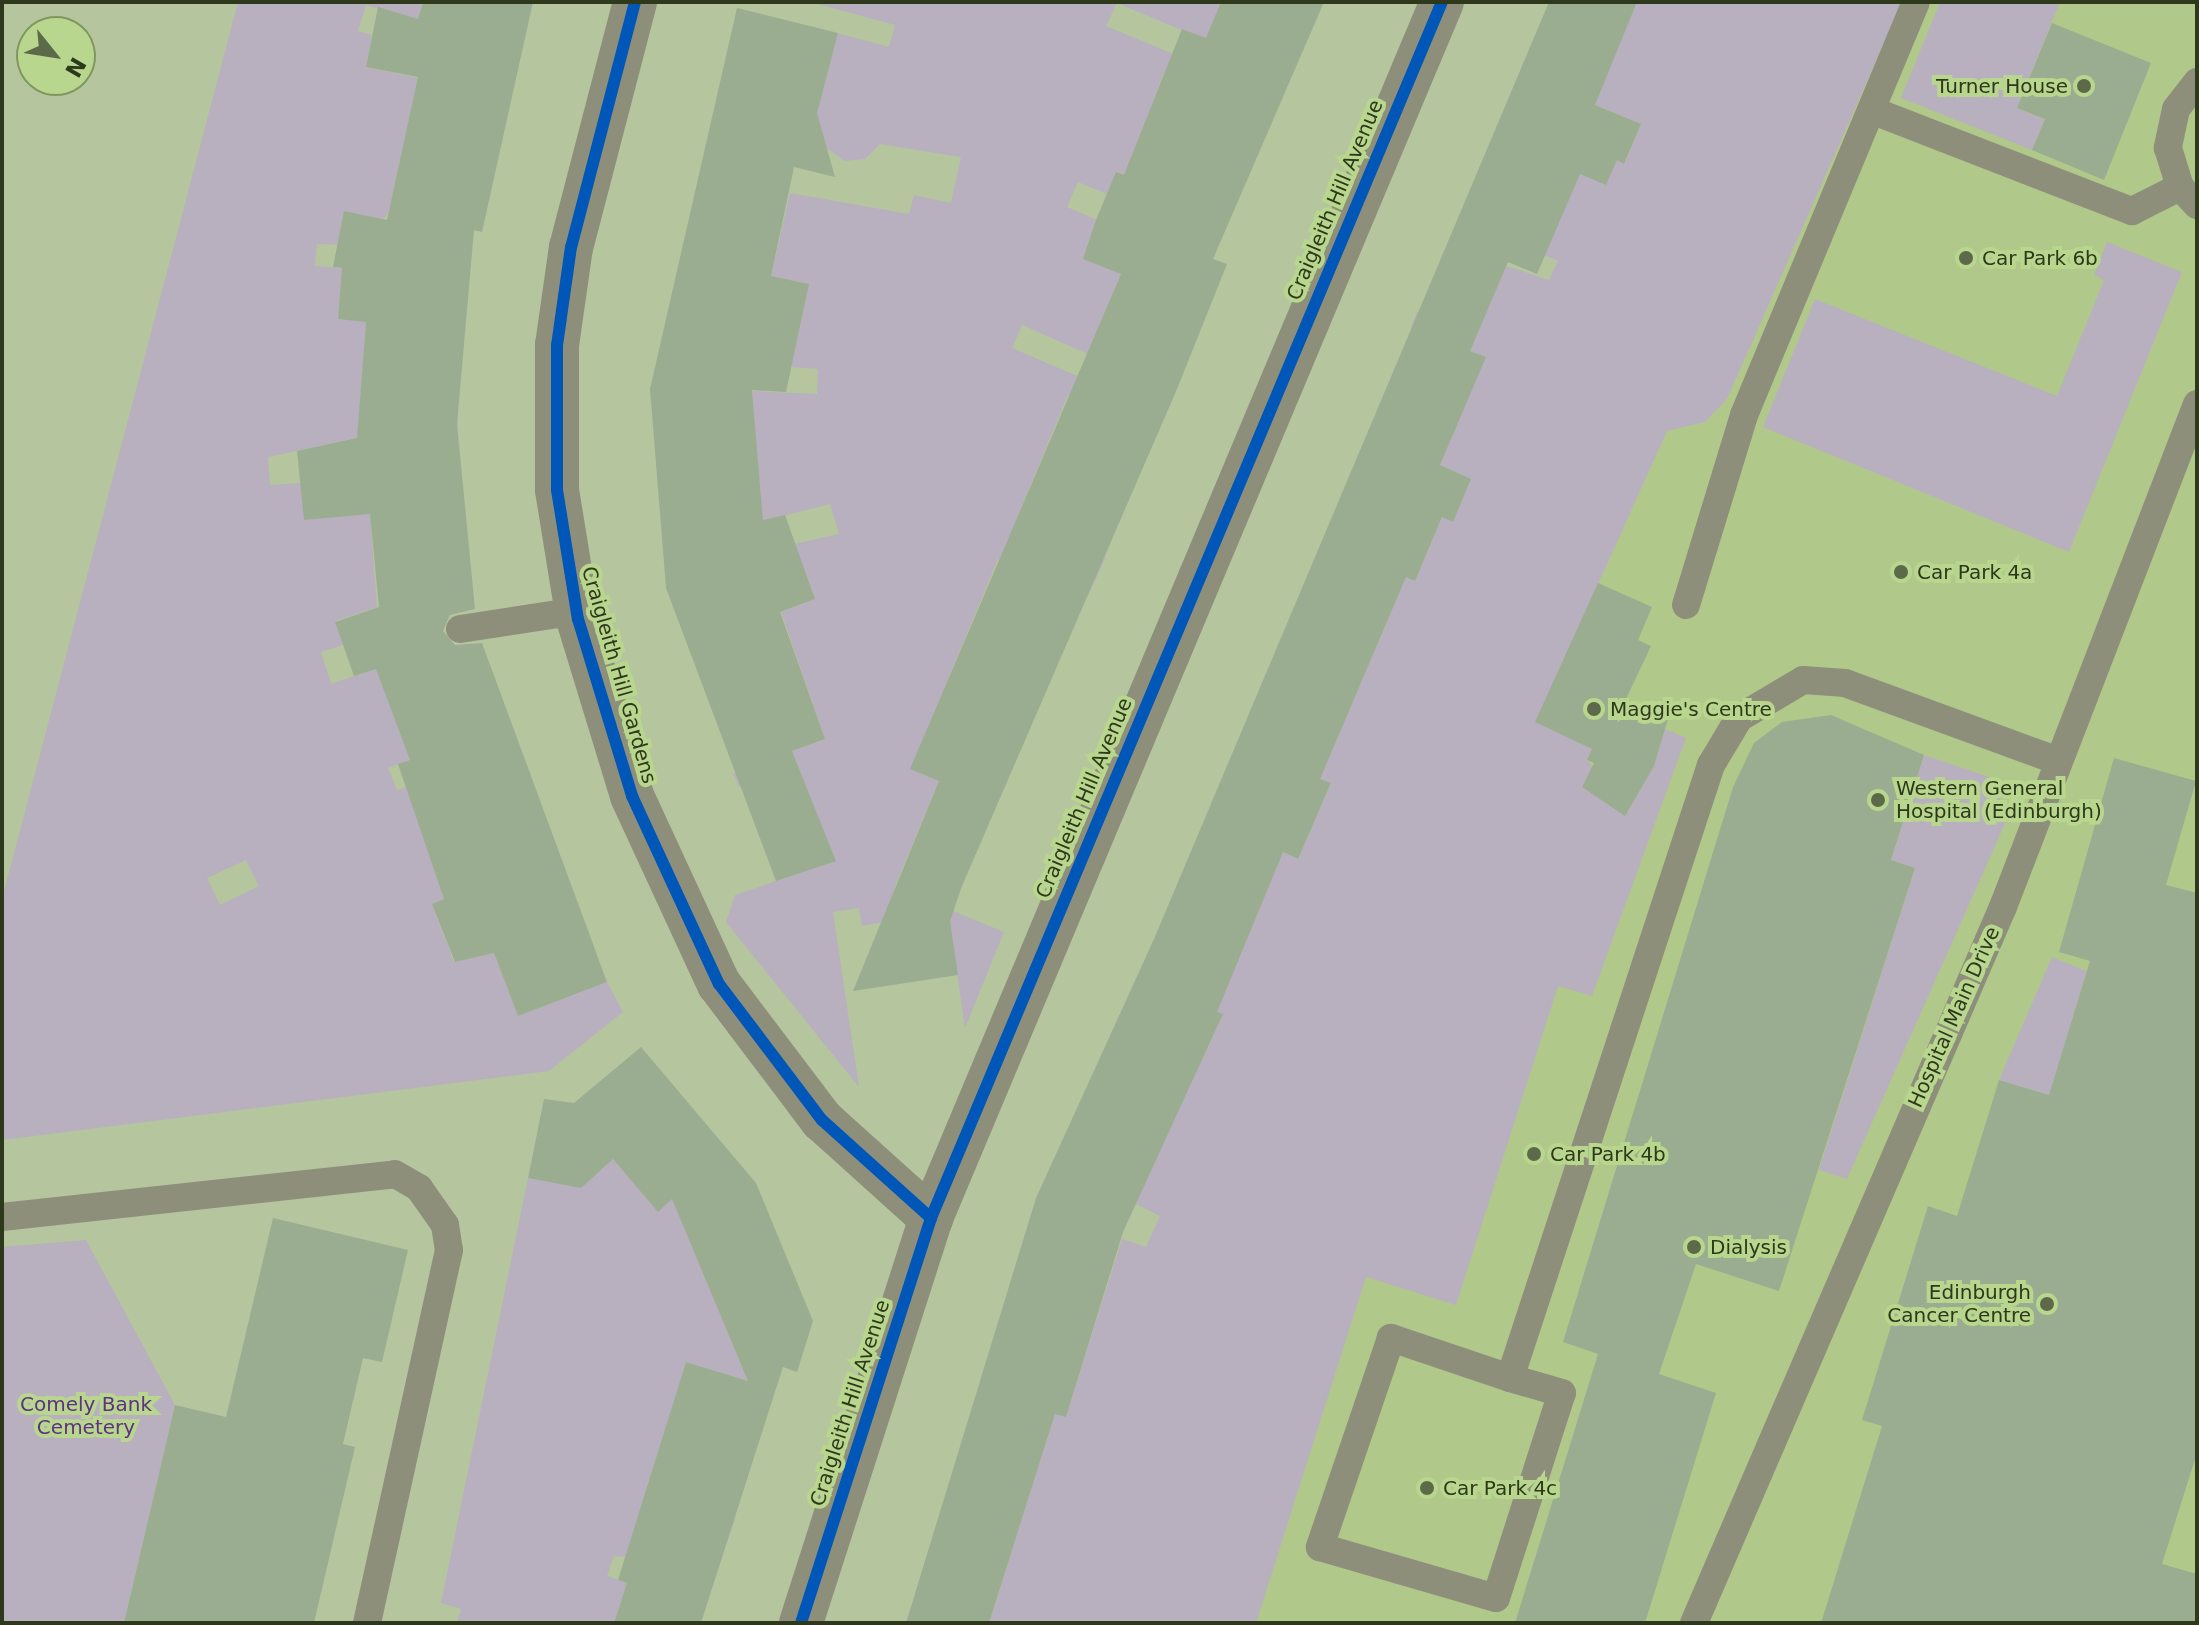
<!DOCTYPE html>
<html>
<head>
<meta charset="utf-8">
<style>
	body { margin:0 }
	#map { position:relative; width:2199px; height:1625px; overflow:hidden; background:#b5c59e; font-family:"DejaVu Sans",sans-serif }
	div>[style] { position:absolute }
	.built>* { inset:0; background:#b0c88a }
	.green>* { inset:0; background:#b8b0be }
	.building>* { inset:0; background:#9bad91 }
	.service>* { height:28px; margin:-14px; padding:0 14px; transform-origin:14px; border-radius:14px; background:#8e8f7b }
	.minor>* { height:44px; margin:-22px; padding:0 22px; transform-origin:22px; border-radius:22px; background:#8e8f7b }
	.cycleway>* { height:12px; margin:-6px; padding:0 6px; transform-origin:6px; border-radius:6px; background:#0057b8 }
	.dots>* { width:22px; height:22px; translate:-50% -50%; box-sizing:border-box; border:4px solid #b8d68d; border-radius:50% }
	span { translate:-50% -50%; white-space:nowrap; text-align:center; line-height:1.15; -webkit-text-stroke:8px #b8d68d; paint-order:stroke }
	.poi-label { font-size:20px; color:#2e391c }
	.right { translate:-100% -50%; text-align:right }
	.left { translate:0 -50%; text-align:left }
	.street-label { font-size:20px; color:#2e391c }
	.park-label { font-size:20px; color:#5e3283 }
	.frame { position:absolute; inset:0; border:4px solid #2e391c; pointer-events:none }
	.north { position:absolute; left:16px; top:16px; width:80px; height:80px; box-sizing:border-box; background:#b8d68d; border:2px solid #819760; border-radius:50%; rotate:120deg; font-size:22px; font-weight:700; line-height:32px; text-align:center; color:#2e391c }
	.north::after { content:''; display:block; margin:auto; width:28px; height:36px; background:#5d6a4a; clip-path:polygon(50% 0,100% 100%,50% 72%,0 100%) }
</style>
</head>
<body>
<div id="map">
	<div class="built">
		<div style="clip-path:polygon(1858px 2px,2197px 2px,2197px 1623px,1203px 1623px,1527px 740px)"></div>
	</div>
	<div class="green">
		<div style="clip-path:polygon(evenodd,238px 2px,423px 2px,418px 19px,366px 5px,358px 31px,372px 35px,366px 67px,418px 78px,389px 211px,384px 219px,344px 212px,340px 234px,379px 246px,317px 244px,315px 266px,370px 270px,341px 284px,338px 318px,366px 322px,360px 406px,458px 413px,457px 434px,362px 437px,268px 457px,270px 485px,301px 483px,370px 514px,377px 607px,335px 621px,343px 645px,321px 652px,331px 684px,387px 665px,410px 760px,388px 768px,397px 790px,417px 783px,455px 894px,432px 904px,454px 962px,494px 953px,518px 1016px,607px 982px,623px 1012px,549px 1071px,2px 1140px,2px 899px,238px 2px,246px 860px,259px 886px,220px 905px,207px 878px,246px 860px)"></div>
		<div style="clip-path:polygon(810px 2px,1221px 2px,1300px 56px,1292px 76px,1117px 3px,1106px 26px,1195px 63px,1163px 75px,1152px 105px,1174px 115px,1145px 184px,1117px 172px,1107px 194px,1078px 182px,1067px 207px,1135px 236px,1084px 259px,1121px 274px,1088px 354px,1022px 325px,1012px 348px,1166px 414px,1158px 432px,1068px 395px,1016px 520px,1106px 557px,1088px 596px,998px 559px,946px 684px,939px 781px,895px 886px,889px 921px,862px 926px,859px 908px,833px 912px,859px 1087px,726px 922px,735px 895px,835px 861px,797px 764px,739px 787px,733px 773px,825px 739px,781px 612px,815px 599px,800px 558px,758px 552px,839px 534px,830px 504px,763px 521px,752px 391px,817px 394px,818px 369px,791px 367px,809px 284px,771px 276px,790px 193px,909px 214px,914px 195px,951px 203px,961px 157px,880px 144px,865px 159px,844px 161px,811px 136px,837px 33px,889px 47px,895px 25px)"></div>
		<div style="clip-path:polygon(1637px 2px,1902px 2px,1727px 399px,1705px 422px,1667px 431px,1536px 722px,1592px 749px,1587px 759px,1625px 816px,1654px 766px,1665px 729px,1686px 738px,1592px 996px,1558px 986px,1456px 1305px,1366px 1277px,1256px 1623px,989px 1623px,1055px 1414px,1066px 1417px,1122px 1239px,1146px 1247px,1160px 1216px,1136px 1204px,1164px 1030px,1208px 1048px,1222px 1014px,1192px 1001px,1258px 841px,1298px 859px,1331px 784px,1292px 767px,1332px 750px,1406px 577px,1415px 581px,1442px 517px,1453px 521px,1471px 479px,1440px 465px,1485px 357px,1411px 326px,1417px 312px,1475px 337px,1506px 266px,1549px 280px,1558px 261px,1531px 249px,1562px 137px,1625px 163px,1641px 124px,1593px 104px)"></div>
		<div style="clip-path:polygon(1940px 2px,2060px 2px,2017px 108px,2045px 119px,2032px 150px,1901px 98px)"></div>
		<div style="clip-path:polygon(2107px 242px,2182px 272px,2069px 552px,1763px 427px,1815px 299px,2057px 396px,2104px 280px,2094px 275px)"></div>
		<div style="clip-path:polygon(1924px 755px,1992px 778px,2007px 819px,1847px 1179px,1819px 1170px,1915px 868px,1891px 860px)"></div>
		<div style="clip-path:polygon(926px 900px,1004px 932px,965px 1028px,954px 952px)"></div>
		<div style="clip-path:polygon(2052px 957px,2178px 1008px,2049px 1095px,1999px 1080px)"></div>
		<div style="clip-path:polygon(613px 1159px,658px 1211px,684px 1189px,776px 1390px,686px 1362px,646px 1492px,735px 1520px,719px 1563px,614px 1556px,607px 1576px,627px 1583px,614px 1623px,457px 1623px,461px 1609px,441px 1603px,528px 1178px,549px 1182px)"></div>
		<div style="clip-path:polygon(86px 1240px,175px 1405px,124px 1623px,2px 1623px,2px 1247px)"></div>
	</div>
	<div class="building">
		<div style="clip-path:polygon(423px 2px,533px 2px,482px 232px,474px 230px,457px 424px,475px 609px,450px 615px,443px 631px,455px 645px,482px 643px,607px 982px,518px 1016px,494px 953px,455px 962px,432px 904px,444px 899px,398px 764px,410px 760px,376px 669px,354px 676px,335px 622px,379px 607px,370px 514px,304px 520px,297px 451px,357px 438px,366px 322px,338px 319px,342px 268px,333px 267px,344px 211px,387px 220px,418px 77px,366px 67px,378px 7px,418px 19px)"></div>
		<div style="clip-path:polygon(1221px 2px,1324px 2px,1213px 259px,1227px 264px,1177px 389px,962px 886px,950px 921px,958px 975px,853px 991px,939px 781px,910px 769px,1121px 274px,1083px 259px,1096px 220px,1116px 172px,1124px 175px,1182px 29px,1206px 38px)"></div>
		<div style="clip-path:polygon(1549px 2px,1637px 2px,1595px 105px,1641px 124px,1624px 164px,1617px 160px,1606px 185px,1580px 174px,1537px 274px,1508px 262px,1470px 351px,1486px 357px,1440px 465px,1471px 479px,1453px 522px,1442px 517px,1415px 581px,1406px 577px,1320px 779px,1331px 783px,1298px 859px,1283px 852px,1217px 1012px,1223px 1014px,1123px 1232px,1066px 1417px,1055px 1414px,989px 1623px,906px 1623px,1036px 1198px,1154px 939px)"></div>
		<div style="clip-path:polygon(737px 8px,838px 33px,817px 113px,835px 177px,794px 167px,771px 276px,809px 284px,786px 392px,752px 390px,763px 520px,785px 515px,815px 599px,780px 612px,825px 739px,792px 751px,836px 861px,776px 881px,666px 588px,650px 389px)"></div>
		<div style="clip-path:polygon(2052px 23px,2151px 63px,2104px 180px,2032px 150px,2045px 119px,2017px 108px)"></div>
		<div style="clip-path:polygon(1598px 583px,1652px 607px,1638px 640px,1651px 646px,1626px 699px,1668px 719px,1654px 766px,1625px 816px,1582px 787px,1594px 763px,1587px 760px,1592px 749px,1535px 722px)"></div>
		<div style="clip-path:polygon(1831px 715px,1924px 755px,1891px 860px,1915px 868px,1779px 1291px,1696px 1264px,1659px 1374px,1716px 1393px,1645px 1623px,1515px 1623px,1598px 1354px,1563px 1342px,1733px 787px,1754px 743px,1782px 722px)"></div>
		<div style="clip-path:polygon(2114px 758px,2196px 781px,2166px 885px,2197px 893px,2197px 1453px,2162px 1564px,2197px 1574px,2197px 1623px,1821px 1623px,1882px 1426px,1862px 1420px,1928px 1206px,1957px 1216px,1999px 1080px,2049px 1095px,2090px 961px,2059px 952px)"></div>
		<div style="clip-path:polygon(641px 1047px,756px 1183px,813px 1321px,797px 1372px,783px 1367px,701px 1623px,614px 1623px,627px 1583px,618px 1580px,686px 1362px,748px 1381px,672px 1199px,658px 1212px,613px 1159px,581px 1188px,528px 1178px,544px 1099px,574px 1103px)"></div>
		<div style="clip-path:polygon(273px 1218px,408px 1250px,382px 1362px,363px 1358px,343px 1444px,355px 1447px,314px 1623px,124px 1623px,175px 1405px,226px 1417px)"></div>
	</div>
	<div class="service">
		<div style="left:2197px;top:82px;width:34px;rotate:128deg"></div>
		<div style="left:2176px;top:109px;width:40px;rotate:102deg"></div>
		<div style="left:2168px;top:148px;width:41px;rotate:72.9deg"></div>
		<div style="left:2180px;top:187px;width:25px;rotate:47deg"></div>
		<div style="left:1871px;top:110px;width:280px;rotate:21.2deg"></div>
		<div style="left:2132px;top:211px;width:54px;rotate:-26.6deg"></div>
		<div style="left:1686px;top:605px;width:199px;rotate:-73deg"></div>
		<div style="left:1744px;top:415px;width:447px;rotate:-67.4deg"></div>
		<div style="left:460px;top:629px;width:118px;rotate:-8.7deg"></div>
		<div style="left:2px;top:1217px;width:395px;rotate:-6.2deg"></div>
		<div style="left:395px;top:1174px;width:28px;rotate:30deg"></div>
		<div style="left:419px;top:1188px;width:45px;rotate:54.9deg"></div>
		<div style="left:445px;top:1225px;width:25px;rotate:81deg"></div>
		<div style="left:449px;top:1250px;width:382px;rotate:102.4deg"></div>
		<div style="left:1510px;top:1378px;width:126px;rotate:-161.4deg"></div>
		<div style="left:1391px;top:1338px;width:221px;rotate:108.8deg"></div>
		<div style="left:1320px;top:1547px;width:183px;rotate:16.2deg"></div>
		<div style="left:1496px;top:1598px;width:215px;rotate:-72.2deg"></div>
		<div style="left:1562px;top:1393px;width:54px;rotate:-163.9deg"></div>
		<div style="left:1510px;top:1378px;width:645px;rotate:-71.85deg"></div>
		<div style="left:1711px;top:765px;width:55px;rotate:-59.2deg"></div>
		<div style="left:1739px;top:718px;width:74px;rotate:-30.7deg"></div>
		<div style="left:1803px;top:680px;width:42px;rotate:4.1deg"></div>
		<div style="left:1845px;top:683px;width:227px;rotate:20.1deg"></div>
		<div style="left:1694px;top:1623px;width:780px;rotate:-66.66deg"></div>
		<div style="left:2003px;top:907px;width:539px;rotate:-68.91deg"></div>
	</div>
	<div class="minor">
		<div style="left:635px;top:2px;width:253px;rotate:104.6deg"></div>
		<div style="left:571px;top:247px;width:99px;rotate:98.1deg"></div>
		<div style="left:557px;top:345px;width:145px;rotate:90deg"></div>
		<div style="left:557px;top:490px;width:131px;rotate:80.8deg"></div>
		<div style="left:578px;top:619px;width:185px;rotate:73deg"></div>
		<div style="left:632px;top:796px;width:207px;rotate:65.2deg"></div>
		<div style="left:719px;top:984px;width:171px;rotate:52.9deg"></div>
		<div style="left:822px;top:1120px;width:147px;rotate:42deg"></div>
		<div style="left:801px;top:1623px;width:425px;rotate:-72.2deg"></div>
		<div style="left:931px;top:1218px;width:1319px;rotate:-67.21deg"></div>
	</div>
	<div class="cycleway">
		<div style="left:635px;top:2px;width:253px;rotate:104.6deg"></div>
		<div style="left:571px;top:247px;width:99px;rotate:98.1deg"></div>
		<div style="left:557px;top:345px;width:145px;rotate:90deg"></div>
		<div style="left:557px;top:490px;width:131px;rotate:80.8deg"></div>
		<div style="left:578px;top:619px;width:185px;rotate:73deg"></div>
		<div style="left:632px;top:796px;width:207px;rotate:65.2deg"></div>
		<div style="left:719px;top:984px;width:171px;rotate:52.9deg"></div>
		<div style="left:822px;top:1120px;width:147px;rotate:42deg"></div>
		<div style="left:801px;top:1623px;width:425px;rotate:-72.2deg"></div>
		<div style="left:931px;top:1218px;width:1319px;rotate:-67.21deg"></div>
	</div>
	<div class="dots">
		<div style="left:2084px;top:86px;background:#5d6a4a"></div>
		<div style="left:1966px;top:258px;background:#5d6a4a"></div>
		<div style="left:1901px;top:572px;background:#5d6a4a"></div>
		<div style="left:1594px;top:709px;background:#5d6a4a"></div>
		<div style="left:1878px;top:800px;background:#5d6a4a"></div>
		<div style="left:1534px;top:1154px;background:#5d6a4a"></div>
		<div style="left:1694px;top:1247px;background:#5d6a4a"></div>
		<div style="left:2047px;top:1304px;background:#5d6a4a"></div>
		<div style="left:1427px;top:1488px;background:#5d6a4a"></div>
	</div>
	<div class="poi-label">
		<span class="right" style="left:2068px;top:86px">Turner House</span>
		<span class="left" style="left:1982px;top:258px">Car Park 6b</span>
		<span class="left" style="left:1917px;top:572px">Car Park 4a</span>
		<span class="left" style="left:1610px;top:709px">Maggie's Centre</span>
		<span class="left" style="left:1896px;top:800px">Western General<br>Hospital (Edinburgh)</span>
		<span class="left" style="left:1550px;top:1154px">Car Park 4b</span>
		<span class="left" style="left:1710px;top:1247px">Dialysis</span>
		<span class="right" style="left:2031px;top:1304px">Edinburgh<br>Cancer Centre</span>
		<span class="left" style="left:1443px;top:1488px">Car Park 4c</span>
	</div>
	<div class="street-label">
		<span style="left:1335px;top:200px;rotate:-67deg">Craigleith Hill Avenue</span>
		<span style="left:619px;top:675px;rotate:74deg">Craigleith Hill Gardens</span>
		<span style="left:1084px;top:798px;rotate:-67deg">Craigleith Hill Avenue</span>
		<span style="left:1954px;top:1017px;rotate:-66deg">Hospital Main Drive</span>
		<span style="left:850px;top:1403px;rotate:-72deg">Craigleith Hill Avenue</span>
	</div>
	<div class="park-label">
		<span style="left:86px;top:1416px">Comely Bank<br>Cemetery</span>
	</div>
	<div class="frame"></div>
	<div class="north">N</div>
</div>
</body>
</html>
